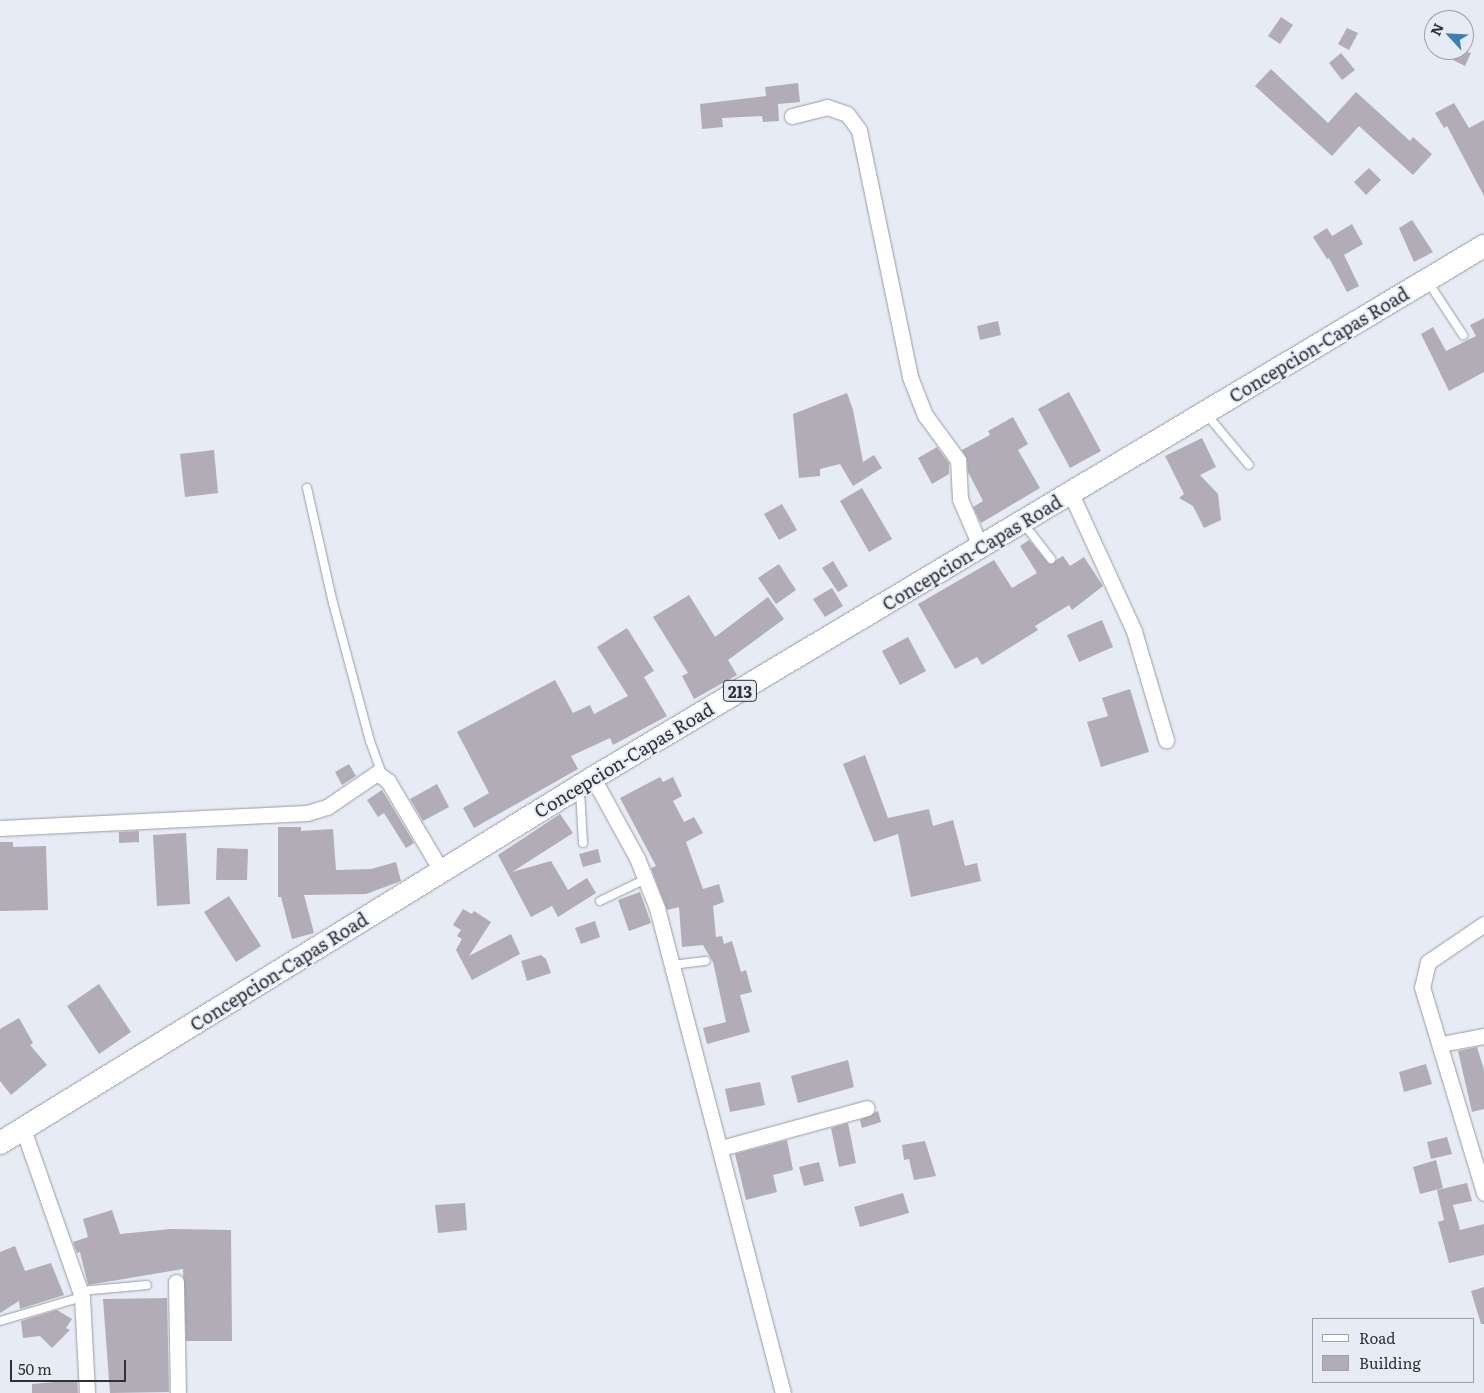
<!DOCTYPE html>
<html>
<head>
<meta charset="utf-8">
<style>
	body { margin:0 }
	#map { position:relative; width:1484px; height:1393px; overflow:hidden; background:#e6ebf5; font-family:Literata,serif }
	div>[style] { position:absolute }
	.building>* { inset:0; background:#b1acb5 }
	.roads { filter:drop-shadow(0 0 1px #989ca5) drop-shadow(0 0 1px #989ca5) }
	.lane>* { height:8px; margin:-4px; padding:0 4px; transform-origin:4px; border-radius:4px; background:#fff }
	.street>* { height:15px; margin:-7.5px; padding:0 7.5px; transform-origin:7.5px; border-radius:7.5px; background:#fff }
	.primary>* { height:22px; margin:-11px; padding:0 11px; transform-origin:11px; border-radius:11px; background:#fff }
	span { translate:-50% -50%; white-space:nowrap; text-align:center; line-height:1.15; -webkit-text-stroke:4px #e6ebf5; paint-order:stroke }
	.shield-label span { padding:1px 4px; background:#e6ebf5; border:1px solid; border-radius:4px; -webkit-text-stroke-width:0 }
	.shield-label { font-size:16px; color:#2f3135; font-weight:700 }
	.street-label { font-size:18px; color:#2f3135 }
	.legend { position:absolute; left:1312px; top:1318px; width:162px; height:65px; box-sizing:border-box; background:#e6ebf5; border:1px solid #9da1a8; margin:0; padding:6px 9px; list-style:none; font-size:15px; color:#2f3135 }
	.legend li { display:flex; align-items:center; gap:10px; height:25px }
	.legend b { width:25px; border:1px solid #9da1a8 }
	.north { position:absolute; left:1424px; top:10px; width:50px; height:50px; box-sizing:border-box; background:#e6ebf5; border:1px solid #9da1a8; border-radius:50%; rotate:295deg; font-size:14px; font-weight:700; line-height:20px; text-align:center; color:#2f3135 }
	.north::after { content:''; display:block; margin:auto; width:18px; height:22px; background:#3980b5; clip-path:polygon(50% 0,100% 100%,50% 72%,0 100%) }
	.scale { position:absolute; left:10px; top:1360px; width:116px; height:22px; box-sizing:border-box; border:2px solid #2f3135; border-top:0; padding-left:6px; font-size:15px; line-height:18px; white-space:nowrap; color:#2f3135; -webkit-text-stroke:4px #e6ebf5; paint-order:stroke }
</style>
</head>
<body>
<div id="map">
	<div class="building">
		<div style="clip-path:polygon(1281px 17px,1293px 25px,1280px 44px,1268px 36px)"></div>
		<div style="clip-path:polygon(1347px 28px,1358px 33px,1349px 50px,1338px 44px)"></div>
		<div style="clip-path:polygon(1458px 50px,1471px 53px,1465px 66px,1453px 60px)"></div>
		<div style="clip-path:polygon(1341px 53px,1355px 70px,1342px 80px,1329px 63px)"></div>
		<div style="clip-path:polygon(1271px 69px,1328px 123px,1356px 92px,1410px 141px,1413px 137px,1432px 154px,1413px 175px,1359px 126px,1332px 156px,1255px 86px)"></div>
		<div style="clip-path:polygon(798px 83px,800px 102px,778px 104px,779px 121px,763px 122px,762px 116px,722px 118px,723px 127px,702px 129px,700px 104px,766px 96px,765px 87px)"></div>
		<div style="clip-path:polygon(1454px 103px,1469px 128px,1484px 120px,1484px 196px,1447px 126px,1444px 128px,1435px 113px)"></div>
		<div style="clip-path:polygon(1369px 168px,1381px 180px,1366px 195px,1354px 182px)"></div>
		<div style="clip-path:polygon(1412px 220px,1433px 252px,1414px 262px,1399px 228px)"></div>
		<div style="clip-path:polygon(1352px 224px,1363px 244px,1344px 255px,1359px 286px,1347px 292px,1329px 258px,1327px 259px,1313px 237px,1327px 228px,1332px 236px)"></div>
		<div style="clip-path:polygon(1484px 318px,1484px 372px,1449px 391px,1421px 334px,1433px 327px,1446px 351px,1476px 336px,1470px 325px)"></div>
		<div style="clip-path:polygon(998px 321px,1001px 335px,980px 340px,977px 326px)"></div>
		<div style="clip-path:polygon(1069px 392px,1101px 451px,1070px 468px,1038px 409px)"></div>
		<div style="clip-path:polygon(847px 393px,853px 410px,863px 462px,874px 455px,882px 468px,853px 486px,840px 464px,820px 469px,820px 476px,799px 478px,793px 414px)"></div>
		<div style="clip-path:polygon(1013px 417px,1028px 444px,1018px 450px,1040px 488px,981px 523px,973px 507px,983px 501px,968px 472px,967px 459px,962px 450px,990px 435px,988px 431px)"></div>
		<div style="clip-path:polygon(1202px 438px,1216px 467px,1200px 475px,1218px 494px,1221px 520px,1204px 528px,1193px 506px,1179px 498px,1184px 494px,1165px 456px)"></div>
		<div style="clip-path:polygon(937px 447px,949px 463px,949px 474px,932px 484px,918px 458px)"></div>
		<div style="clip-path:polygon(214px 450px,218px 493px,185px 497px,180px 454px)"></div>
		<div style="clip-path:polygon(862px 488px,892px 539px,869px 552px,840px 501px)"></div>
		<div style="clip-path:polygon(782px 504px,797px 530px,779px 540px,764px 514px)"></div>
		<div style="clip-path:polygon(1029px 540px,1049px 564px,1063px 556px,1070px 566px,1084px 557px,1103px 586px,1072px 610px,1069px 605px,1035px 626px,1038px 630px,982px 665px,977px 657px,955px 669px,918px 604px,994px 560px,1012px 588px,1037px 573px,1020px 546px)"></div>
		<div style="clip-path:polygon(833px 561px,848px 586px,838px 592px,822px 568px)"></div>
		<div style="clip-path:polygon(779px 564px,796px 590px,776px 604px,758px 578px)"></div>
		<div style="clip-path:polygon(832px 588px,843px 606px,825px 617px,813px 599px)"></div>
		<div style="clip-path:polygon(689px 595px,715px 637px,768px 597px,784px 619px,728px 660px,737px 675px,694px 699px,682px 676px,688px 673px,653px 617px)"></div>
		<div style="clip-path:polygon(1102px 620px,1113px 647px,1079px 662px,1067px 635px)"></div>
		<div style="clip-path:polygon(627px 628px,654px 671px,644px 677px,667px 716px,613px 745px,610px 738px,571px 756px,578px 769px,474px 828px,463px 808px,489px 793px,457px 732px,555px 680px,573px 713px,590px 705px,594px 714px,628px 696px,597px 647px)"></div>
		<div style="clip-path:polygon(908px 637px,926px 671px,900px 685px,882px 651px)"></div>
		<div style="clip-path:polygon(1130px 689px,1149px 752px,1101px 767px,1087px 722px,1108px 716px,1102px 698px)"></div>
		<div style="clip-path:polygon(865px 755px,888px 818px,929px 809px,933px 826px,953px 820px,965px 866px,977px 863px,981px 881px,911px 897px,898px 834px,874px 842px,843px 764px)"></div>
		<div style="clip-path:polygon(349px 764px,356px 776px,342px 785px,335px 772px)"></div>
		<div style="clip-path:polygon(660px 777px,663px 782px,673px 777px,682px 796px,673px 801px,684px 822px,694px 817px,703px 833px,686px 842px,703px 889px,719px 884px,724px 902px,713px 906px,716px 937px,722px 936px,724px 944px,732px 941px,741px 972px,746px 970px,752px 992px,740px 995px,750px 1032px,707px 1044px,703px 1028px,726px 1022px,713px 962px,703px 945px,682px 947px,679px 907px,667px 910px,651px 868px,656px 866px,620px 798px)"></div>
		<div style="clip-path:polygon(437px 784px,449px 807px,423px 821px,410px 799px)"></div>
		<div style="clip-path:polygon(382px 790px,393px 808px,390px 809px,393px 808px,414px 843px,406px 848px,384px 813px,378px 817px,367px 800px)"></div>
		<div style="clip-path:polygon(560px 814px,573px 833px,512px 872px,551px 861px,568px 890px,587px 878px,596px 893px,558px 917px,552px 906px,531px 917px,498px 855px)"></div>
		<div style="clip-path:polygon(278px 827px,301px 827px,301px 831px,333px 829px,336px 870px,371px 869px,396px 862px,401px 881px,366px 894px,304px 895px,314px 933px,292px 939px,281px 897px,278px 897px)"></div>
		<div style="clip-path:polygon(139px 831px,139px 842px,119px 843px,119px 832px)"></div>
		<div style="clip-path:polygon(186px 833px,190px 904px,157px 906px,153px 835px)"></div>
		<div style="clip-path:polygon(0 842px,13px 842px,13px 847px,46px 846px,48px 910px,0 911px)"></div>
		<div style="clip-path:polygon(217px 848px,248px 849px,247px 880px,216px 880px)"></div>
		<div style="clip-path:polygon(598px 849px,601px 862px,583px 867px,579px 854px)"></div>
		<div style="clip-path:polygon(640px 892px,651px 923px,629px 931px,618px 900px)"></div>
		<div style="clip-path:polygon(229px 896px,261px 946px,236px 962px,204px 912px)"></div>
		<div style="clip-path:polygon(463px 909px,472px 914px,474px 911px,491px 922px,469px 956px,511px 934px,520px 954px,472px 980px,456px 950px,462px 939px,457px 936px,461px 930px,453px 925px)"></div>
		<div style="clip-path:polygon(595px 921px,600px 937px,581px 944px,575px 928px)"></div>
		<div style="clip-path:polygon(541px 955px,546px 959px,551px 973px,527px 981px,521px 961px)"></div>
		<div style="clip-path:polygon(99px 984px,131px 1032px,99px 1054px,67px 1006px)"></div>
		<div style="clip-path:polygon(19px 1018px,33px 1043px,30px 1045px,47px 1065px,11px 1095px,0 1081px,0 1029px)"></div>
		<div style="clip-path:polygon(1477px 1047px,1484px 1070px,1484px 1109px,1472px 1112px,1458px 1051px)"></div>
		<div style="clip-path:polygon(848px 1060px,854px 1087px,798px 1103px,791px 1076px)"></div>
		<div style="clip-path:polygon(1426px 1064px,1432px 1084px,1404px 1092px,1399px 1072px)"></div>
		<div style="clip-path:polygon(760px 1082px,765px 1105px,730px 1112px,725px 1089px)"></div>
		<div style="clip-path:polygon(878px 1111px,881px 1122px,862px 1128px,860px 1120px)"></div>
		<div style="clip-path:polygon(848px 1123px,856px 1163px,839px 1167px,831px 1128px)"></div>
		<div style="clip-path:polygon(1447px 1137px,1452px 1154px,1431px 1159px,1427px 1142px)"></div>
		<div style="clip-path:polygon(787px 1140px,793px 1170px,773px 1175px,777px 1192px,746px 1200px,735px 1154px)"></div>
		<div style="clip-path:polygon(925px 1141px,936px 1176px,914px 1180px,909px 1159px,904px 1160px,902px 1145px)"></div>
		<div style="clip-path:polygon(1436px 1160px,1443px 1188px,1420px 1194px,1413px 1167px)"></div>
		<div style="clip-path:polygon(819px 1162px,824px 1181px,804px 1186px,799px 1167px)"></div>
		<div style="clip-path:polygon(1467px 1183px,1472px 1201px,1453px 1205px,1460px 1230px,1484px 1224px,1484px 1255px,1449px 1263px,1438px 1222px,1444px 1220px,1437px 1190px)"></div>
		<div style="clip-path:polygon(903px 1193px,909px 1213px,860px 1227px,854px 1207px)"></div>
		<div style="clip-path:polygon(465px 1203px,467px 1230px,438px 1233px,435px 1205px)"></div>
		<div style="clip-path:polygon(112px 1210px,120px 1234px,171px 1229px,231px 1230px,232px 1341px,186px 1341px,183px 1269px,88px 1285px,80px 1252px,77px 1253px,73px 1242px,88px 1237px,83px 1219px)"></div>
		<div style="clip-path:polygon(15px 1246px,25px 1271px,51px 1263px,64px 1295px,20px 1309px,19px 1301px,0 1313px,0 1252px)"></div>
		<div style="clip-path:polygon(1484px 1287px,1484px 1324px,1481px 1324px,1471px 1291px)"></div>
		<div style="clip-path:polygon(167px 1298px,169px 1392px,110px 1393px,103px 1299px)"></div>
		<div style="clip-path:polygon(57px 1310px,72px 1319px,66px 1328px,70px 1330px,52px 1348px,40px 1336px,23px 1338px,21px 1321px)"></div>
		<div style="clip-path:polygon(77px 1380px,78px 1393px,32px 1393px,32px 1384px)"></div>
	</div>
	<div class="roads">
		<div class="lane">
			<div style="left:1428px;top:282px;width:64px;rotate:56.6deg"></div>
			<div style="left:1207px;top:415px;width:65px;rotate:50deg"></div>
			<div style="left:307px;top:488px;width:118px;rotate:77.3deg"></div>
			<div style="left:333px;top:603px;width:143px;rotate:75deg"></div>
			<div style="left:370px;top:741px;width:37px;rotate:70deg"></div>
			<div style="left:1023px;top:523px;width:46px;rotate:52.1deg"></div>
			<div style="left:580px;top:791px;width:52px;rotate:86.7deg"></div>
			<div style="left:600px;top:901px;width:51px;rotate:-25.6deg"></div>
			<div style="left:672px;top:965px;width:34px;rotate:-7deg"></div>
			<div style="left:81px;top:1291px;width:66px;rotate:-5.2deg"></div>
			<div style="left:0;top:1321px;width:85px;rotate:-16.3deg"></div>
		</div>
		<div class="street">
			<div style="left:792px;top:116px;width:36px;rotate:-14deg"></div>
			<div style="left:827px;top:107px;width:21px;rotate:19deg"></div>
			<div style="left:847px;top:114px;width:20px;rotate:53deg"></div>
			<div style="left:859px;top:130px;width:252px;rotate:78.3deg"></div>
			<div style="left:910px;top:377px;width:41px;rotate:68.5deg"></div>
			<div style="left:925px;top:415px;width:56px;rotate:53.7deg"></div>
			<div style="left:958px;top:460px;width:39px;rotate:87deg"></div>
			<div style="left:960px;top:499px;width:53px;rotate:66.8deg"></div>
			<div style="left:1071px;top:494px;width:151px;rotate:65.3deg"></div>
			<div style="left:1134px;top:631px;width:114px;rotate:73.6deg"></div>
			<div style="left:593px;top:778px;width:91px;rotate:61.2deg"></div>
			<div style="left:637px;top:858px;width:54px;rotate:68.2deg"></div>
			<div style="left:657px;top:908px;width:501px;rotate:75.44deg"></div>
			<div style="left:0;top:828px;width:307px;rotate:-2.8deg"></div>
			<div style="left:307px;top:813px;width:21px;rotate:-17deg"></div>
			<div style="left:327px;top:807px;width:60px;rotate:-34.2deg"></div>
			<div style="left:377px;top:773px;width:14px;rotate:36deg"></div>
			<div style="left:388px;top:781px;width:106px;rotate:59.3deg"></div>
			<div style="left:1484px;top:924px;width:68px;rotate:145.8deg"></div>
			<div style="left:1428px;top:962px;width:26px;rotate:103deg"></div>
			<div style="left:1422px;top:987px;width:215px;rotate:73.2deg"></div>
			<div style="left:1441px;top:1044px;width:44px;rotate:-10.5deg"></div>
			<div style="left:23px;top:1129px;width:178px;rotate:70.6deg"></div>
			<div style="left:82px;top:1297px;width:96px;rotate:87deg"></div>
			<div style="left:721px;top:1148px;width:151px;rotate:-15.3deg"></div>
			<div style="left:176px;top:1282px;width:111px;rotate:89deg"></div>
		</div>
		<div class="primary">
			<div style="left:0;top:1143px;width:696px;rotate:-31.61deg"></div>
			<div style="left:593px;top:778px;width:1038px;rotate:-30.84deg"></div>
		</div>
	</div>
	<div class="shield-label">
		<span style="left:740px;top:691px">213</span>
	</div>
	<div class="street-label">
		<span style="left:1319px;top:345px;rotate:-31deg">Concepcion-Capas Road</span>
		<span style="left:972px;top:553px;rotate:-31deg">Concepcion-Capas Road</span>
		<span style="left:624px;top:760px;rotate:-31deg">Concepcion-Capas Road</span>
		<span style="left:279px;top:972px;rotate:-32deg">Concepcion-Capas Road</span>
	</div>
	<ul class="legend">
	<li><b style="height:6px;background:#fff"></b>Road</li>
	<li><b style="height:14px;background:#b1acb5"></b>Building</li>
	</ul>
	<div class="north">N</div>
	<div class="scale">50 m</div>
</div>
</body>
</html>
